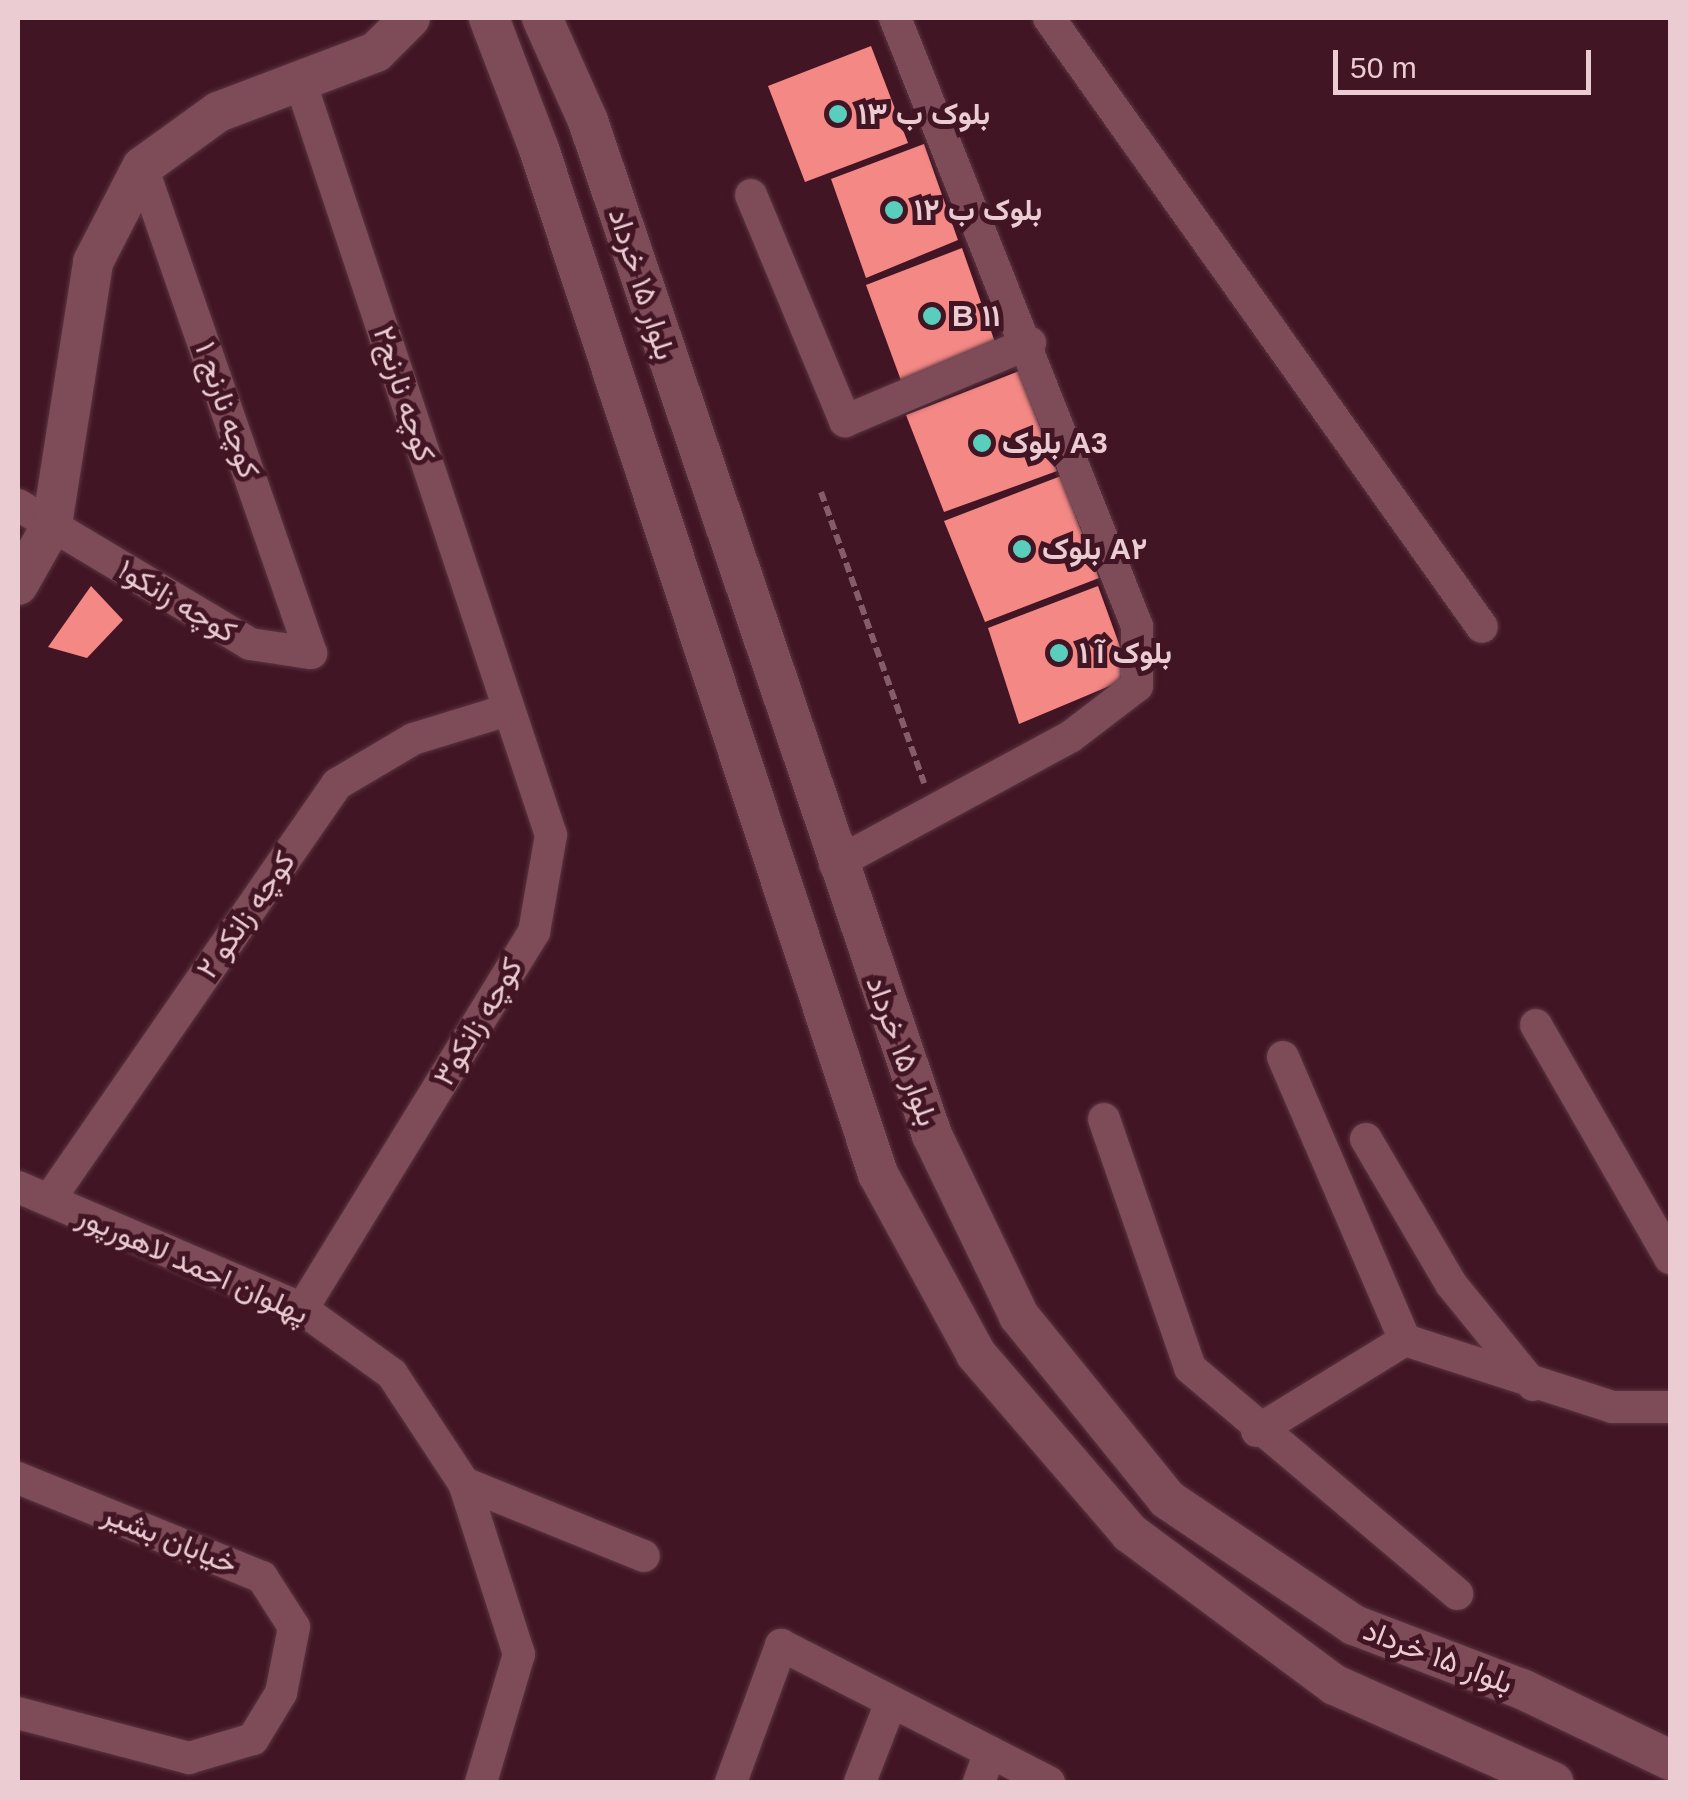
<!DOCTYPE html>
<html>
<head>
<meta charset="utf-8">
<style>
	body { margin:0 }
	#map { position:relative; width:1688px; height:1800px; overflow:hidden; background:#421524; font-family:Arial,Vazirmatn,sans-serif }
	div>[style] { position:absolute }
	.building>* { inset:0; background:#f38885 }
	.path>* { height:6px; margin-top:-3px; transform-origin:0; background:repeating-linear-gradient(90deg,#845d69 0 10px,transparent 0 15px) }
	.roads { filter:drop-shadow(0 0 2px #593540) drop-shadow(0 0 2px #593540) }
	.minor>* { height:32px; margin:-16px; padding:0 16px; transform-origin:16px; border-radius:16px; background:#7e4b59 }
	.tertiary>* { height:40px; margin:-20px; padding:0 20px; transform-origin:20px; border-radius:20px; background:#7e4b59 }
	.dots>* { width:28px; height:28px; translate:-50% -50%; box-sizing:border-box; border:5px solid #421524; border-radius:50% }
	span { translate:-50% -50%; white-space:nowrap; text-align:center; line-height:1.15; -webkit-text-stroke:10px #421524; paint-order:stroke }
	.poi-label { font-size:30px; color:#ebccd3; font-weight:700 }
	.left { translate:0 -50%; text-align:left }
	.street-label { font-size:30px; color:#ebccd3 }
	.frame { position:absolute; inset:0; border:20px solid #ebccd3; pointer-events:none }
	.scale { position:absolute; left:1333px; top:50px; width:258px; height:45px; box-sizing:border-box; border:5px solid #ebccd3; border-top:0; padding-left:12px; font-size:30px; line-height:35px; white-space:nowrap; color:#ebccd3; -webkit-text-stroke:8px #421524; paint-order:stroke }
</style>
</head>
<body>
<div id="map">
	<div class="building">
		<div style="clip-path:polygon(871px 46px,908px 143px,805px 182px,768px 86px)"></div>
		<div style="clip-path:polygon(924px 144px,958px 240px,866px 278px,831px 179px)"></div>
		<div style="clip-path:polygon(962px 248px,997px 348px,903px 386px,866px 285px)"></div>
		<div style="clip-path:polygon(1019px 371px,1057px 471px,944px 512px,906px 415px)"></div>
		<div style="clip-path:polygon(1061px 476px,1099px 578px,985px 622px,944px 521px)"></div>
		<div style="clip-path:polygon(91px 586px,123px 620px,87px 658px,48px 647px)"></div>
		<div style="clip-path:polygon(1098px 586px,1131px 677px,1019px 724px,988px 628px)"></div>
	</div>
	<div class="path">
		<div style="left:821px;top:492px;width:309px;rotate:70.5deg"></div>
	</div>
	<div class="roads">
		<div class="minor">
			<div style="left:1049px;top:18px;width:747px;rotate:54.59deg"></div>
			<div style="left:299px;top:78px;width:798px;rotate:71.59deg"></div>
			<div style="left:551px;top:835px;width:98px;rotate:99.9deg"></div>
			<div style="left:534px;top:932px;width:443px;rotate:121.6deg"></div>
			<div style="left:751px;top:195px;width:245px;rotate:67.4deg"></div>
			<div style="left:845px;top:421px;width:201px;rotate:-22.9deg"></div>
			<div style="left:18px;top:505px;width:270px;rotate:30.9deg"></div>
			<div style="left:250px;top:644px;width:62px;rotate:8.4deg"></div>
			<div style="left:311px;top:653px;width:515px;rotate:-109.17deg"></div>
			<div style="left:835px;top:864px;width:267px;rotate:-28.4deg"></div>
			<div style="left:1070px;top:737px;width:84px;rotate:-37.3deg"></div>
			<div style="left:1137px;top:686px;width:60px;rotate:-90deg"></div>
			<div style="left:1137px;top:626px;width:654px;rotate:-111.7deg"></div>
			<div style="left:1536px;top:1025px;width:269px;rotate:60.1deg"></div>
			<div style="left:1283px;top:1057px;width:308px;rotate:66.7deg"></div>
			<div style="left:1104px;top:1119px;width:263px;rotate:70.9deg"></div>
			<div style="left:1190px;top:1368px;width:350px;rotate:40.2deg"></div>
			<div style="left:1366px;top:1139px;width:168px;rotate:59.6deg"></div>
			<div style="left:1451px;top:1284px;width:130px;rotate:50.9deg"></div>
			<div style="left:18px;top:1187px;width:309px;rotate:23.2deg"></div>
			<div style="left:302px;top:1309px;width:111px;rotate:35.8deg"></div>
			<div style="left:392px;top:1374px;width:131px;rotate:56.6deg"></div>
			<div style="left:464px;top:1483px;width:180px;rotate:72.2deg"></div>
			<div style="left:519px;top:1654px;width:134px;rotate:106.5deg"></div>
			<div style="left:49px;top:1200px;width:506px;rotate:-55.3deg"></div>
			<div style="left:337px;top:784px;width:88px;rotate:-30.6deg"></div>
			<div style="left:413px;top:739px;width:99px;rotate:-17deg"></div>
			<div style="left:1257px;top:1431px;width:174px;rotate:-31.6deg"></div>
			<div style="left:1405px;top:1340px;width:218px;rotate:17.9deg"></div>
			<div style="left:1612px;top:1407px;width:58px"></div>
			<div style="left:18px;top:1478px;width:263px;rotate:22.1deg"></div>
			<div style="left:262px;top:1577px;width:59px;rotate:57.4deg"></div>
			<div style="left:294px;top:1627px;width:67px;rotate:101.1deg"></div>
			<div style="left:281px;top:1693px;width:54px;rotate:121.3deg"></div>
			<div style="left:253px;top:1739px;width:67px;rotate:163.5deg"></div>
			<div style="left:189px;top:1758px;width:177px;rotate:-165.3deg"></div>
			<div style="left:464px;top:1483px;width:194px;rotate:22.1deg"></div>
			<div style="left:731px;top:1782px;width:146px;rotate:-69.9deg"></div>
			<div style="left:781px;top:1645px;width:301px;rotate:27.1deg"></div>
			<div style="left:860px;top:1782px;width:86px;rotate:-68.8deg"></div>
			<div style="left:979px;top:1782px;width:32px;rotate:-70deg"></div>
		</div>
		<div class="tertiary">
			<div style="left:489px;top:18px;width:140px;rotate:69.1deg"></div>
			<div style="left:539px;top:149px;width:1080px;rotate:71.7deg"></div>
			<div style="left:878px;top:1174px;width:205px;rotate:61.4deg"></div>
			<div style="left:976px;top:1354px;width:236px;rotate:49.3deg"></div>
			<div style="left:1130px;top:1533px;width:255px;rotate:36.6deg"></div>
			<div style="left:1335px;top:1685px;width:239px;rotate:24deg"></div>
			<div style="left:542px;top:18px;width:113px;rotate:65.9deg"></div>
			<div style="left:588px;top:121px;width:1071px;rotate:71.26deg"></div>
			<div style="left:932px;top:1135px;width:201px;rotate:64.3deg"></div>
			<div style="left:1019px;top:1316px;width:235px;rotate:51deg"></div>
			<div style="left:1167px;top:1499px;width:225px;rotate:34deg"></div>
			<div style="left:1354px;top:1625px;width:180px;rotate:20.9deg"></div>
			<div style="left:1522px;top:1689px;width:164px;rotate:25.6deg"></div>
			<div style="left:18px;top:585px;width:69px;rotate:-60.5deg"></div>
			<div style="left:52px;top:525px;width:266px;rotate:-81.1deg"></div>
			<div style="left:93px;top:262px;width:107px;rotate:-62.7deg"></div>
			<div style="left:142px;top:167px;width:94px;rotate:-35.9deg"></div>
			<div style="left:218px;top:112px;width:169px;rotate:-20.8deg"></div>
			<div style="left:376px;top:52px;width:48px;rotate:-45deg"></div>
		</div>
	</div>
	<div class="dots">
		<div style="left:838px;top:114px;background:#5acebd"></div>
		<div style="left:894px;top:210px;background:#5acebd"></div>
		<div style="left:932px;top:316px;background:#5acebd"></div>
		<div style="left:982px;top:443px;background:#5acebd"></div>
		<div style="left:1022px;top:549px;background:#5acebd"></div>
		<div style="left:1059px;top:653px;background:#5acebd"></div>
	</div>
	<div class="poi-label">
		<span class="left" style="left:858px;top:114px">بلوک ب ۱۳</span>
		<span class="left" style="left:914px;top:210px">بلوک ب ۱۲</span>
		<span class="left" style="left:952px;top:316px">B ۱۱</span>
		<span class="left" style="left:1002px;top:443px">بلوک A3</span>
		<span class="left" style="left:1042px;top:549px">بلوک A۲</span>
		<span class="left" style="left:1079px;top:653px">بلوک آ ۱</span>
	</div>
	<div class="street-label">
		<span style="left:642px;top:284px;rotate:72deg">بلوار ۱۵ خرداد</span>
		<span style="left:404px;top:394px;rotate:72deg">کوچه نارنج۲</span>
		<span style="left:227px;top:410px;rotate:71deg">کوچه نارنج ۱</span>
		<span style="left:177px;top:601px;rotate:31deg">کوچه زانکو۱</span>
		<span style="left:246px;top:915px;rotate:-55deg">کوچه زانکو ۲</span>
		<span style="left:478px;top:1022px;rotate:-59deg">کوچه زانکو۳</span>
		<span style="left:902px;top:1051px;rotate:70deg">بلوار ۱۵ خرداد</span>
		<span style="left:193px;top:1265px;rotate:24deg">پهلوان احمد لاهورپور</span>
		<span style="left:170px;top:1539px;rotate:22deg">خیابان بشیر</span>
		<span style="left:1438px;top:1657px;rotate:21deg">بلوار ۱۵ خرداد</span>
	</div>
	<div class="frame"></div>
	<div class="scale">50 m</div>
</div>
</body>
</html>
